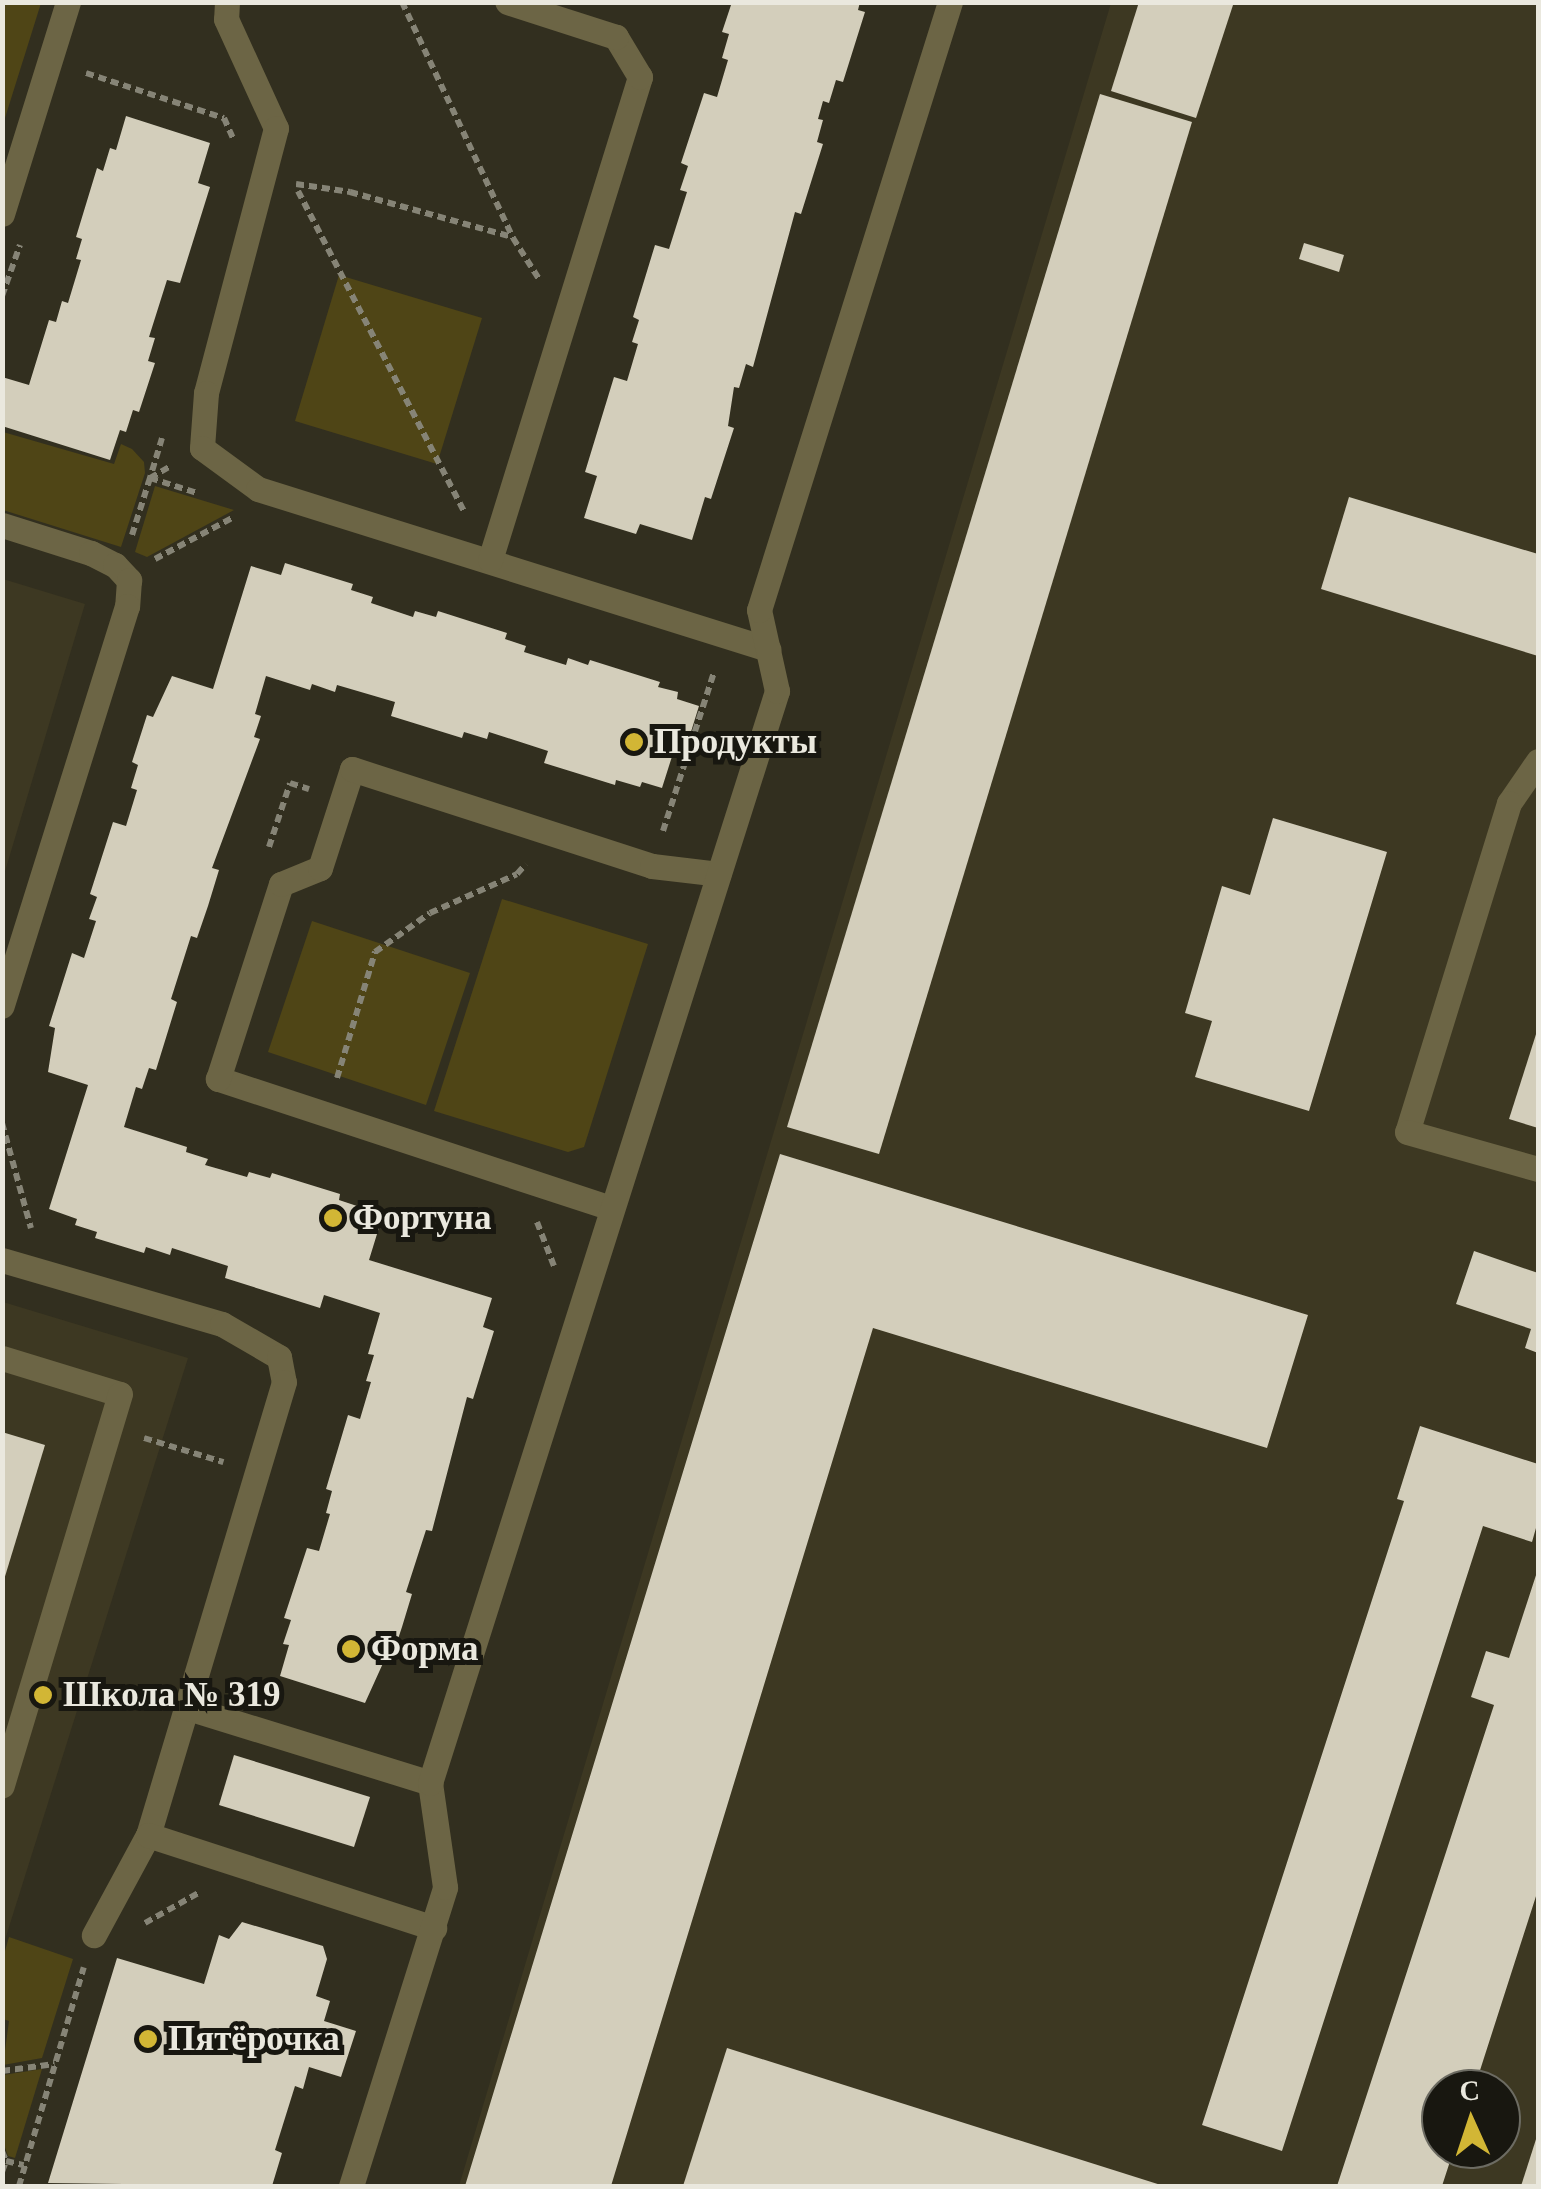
<!DOCTYPE html>
<html>
<head>
<meta charset="utf-8">
<style>
	body { margin:0 }
	#map { position:relative; width:1541px; height:2189px; overflow:hidden; background:#322f1f; font-family:Georgia,serif }
	div>[style] { position:absolute }
	.built>* { inset:0; background:#3d3822 }
	.green>* { inset:0; background:#4f4516 }
	.building>* { inset:0; background:#d3cebb }
	.path>* { height:6px; margin-top:-3px; transform-origin:0; background:repeating-linear-gradient(90deg,#868476 0 8px,transparent 0 13px) }
	.minor>* { height:25px; margin:-12.5px; padding:0 12.5px; transform-origin:12.5px; border-radius:12.5px; background:#6c6545 }
	.dots>* { width:28px; height:28px; translate:-50% -50%; box-sizing:border-box; border:5px solid #181710; border-radius:50% }
	span { translate:-50% -50%; white-space:nowrap; text-align:center; line-height:1.15; -webkit-text-stroke:10px #181710; paint-order:stroke }
	.poi-label { font-size:35px; color:#eae8de; font-weight:700 }
	.left { translate:0 -50%; text-align:left }
	.frame { position:absolute; inset:0; border:5px solid #eae8de; pointer-events:none }
	.north { position:absolute; left:1421px; top:2069px; width:100px; height:100px; box-sizing:border-box; background:#181710; border:2px solid #6c6b62; border-radius:50%; rotate:357deg; font-size:28px; font-weight:700; line-height:40px; text-align:center; color:#eae8de }
	.north::after { content:''; display:block; margin:auto; width:35px; height:45px; background:#d2b635; clip-path:polygon(50% 0,100% 100%,50% 72%,0 100%) }
</style>
</head>
<body>
<div id="map">
	<div class="built">
		<div style="clip-path:polygon(evenodd,1111px 3px,1538px 3px,1538px 2186px,459px 2186px,1111px 3px,1441px 2089px,1501px 2089px,1501px 2149px,1441px 2149px,1441px 2089px)"></div>
		<div style="clip-path:polygon(3px 579px,85px 604px,3px 878px,2px 579px)"></div>
		<div style="clip-path:polygon(3px 1302px,188px 1358px,3px 1946px)"></div>
	</div>
	<div class="green">
		<div style="clip-path:polygon(3px 2px,41px 3px,5px 118px,2px 117px)"></div>
		<div style="clip-path:polygon(339px 275px,482px 318px,437px 464px,295px 421px)"></div>
		<div style="clip-path:polygon(3px 432px,114px 464px,121px 444px,132px 449px,144px 462px,145px 473px,121px 547px,3px 510px)"></div>
		<div style="clip-path:polygon(155px 486px,234px 510px,147px 557px,135px 552px)"></div>
		<div style="clip-path:polygon(502px 899px,648px 944px,584px 1147px,568px 1152px,434px 1111px)"></div>
		<div style="clip-path:polygon(312px 921px,470px 973px,426px 1105px,268px 1052px)"></div>
		<div style="clip-path:polygon(9px 1937px,73px 1959px,42px 2058px,3px 2065px,9px 2021px,3px 2019px,3px 1958px)"></div>
		<div style="clip-path:polygon(42px 2069px,15px 2158px,8px 2156px,3px 2142px,3px 2075px)"></div>
	</div>
	<div class="building">
		<div style="clip-path:polygon(732px 2px,860px 2px,858px 10px,865px 12px,843px 82px,836px 80px,829px 103px,823px 101px,818px 119px,823px 120px,817px 142px,823px 144px,801px 214px,795px 212px,753px 367px,746px 364px,739px 388px,734px 387px,728px 426px,734px 428px,711px 499px,705px 497px,692px 540px,640px 524px,636px 534px,584px 518px,597px 476px,585px 472px,614px 377px,627px 381px,638px 344px,632px 342px,639px 320px,633px 317px,655px 245px,669px 249px,687px 192px,680px 190px,688px 166px,681px 163px,704px 93px,717px 97px,728px 60px,722px 58px,729px 34px,722px 32px)"></div>
		<div style="clip-path:polygon(1139px 2px,1234px 2px,1196px 118px,1111px 91px)"></div>
		<div style="clip-path:polygon(1100px 94px,1192px 122px,879px 1154px,787px 1127px)"></div>
		<div style="clip-path:polygon(126px 116px,210px 143px,198px 183px,210px 187px,180px 283px,167px 280px,149px 337px,155px 338px,148px 361px,155px 363px,139px 412px,133px 410px,126px 432px,120px 430px,110px 460px,2px 426px,2px 377px,29px 385px,49px 320px,56px 322px,62px 301px,68px 303px,81px 260px,76px 259px,82px 239px,76px 237px,97px 168px,103px 171px,110px 148px,116px 150px)"></div>
		<div style="clip-path:polygon(1304px 243px,1344px 255px,1339px 272px,1299px 259px)"></div>
		<div style="clip-path:polygon(1349px 497px,1538px 554px,1538px 656px,1321px 589px)"></div>
		<div style="clip-path:polygon(285px 563px,353px 584px,351px 590px,373px 597px,371px 603px,413px 617px,415px 611px,436px 617px,438px 611px,507px 633px,505px 639px,526px 646px,524px 652px,566px 665px,568px 658px,588px 665px,590px 660px,660px 682px,658px 687px,678px 692px,677px 699px,699px 706px,685px 751px,675px 747px,662px 788px,642px 782px,640px 787px,616px 780px,615px 785px,544px 763px,548px 751px,489px 732px,487px 739px,464px 732px,462px 738px,391px 716px,395px 702px,337px 685px,335px 692px,312px 684px,310px 690px,266px 676px,255px 714px,261px 716px,254px 737px,260px 739px,212px 868px,219px 870px,208px 906px,197px 938px,191px 936px,171px 999px,177px 1002px,156px 1070px,149px 1068px,142px 1089px,136px 1087px,124px 1127px,187px 1147px,186px 1152px,208px 1159px,205px 1165px,247px 1177px,249px 1172px,270px 1178px,272px 1173px,340px 1194px,339px 1200px,360px 1207px,359px 1214px,381px 1221px,369px 1260px,492px 1298px,483px 1327px,494px 1331px,473px 1399px,467px 1397px,432px 1531px,426px 1530px,406px 1592px,412px 1594px,402px 1627px,390px 1663px,384px 1661px,365px 1703px,280px 1676px,289px 1645px,283px 1644px,291px 1620px,284px 1618px,307px 1548px,319px 1551px,330px 1514px,326px 1513px,332px 1491px,326px 1489px,348px 1415px,360px 1419px,371px 1382px,366px 1381px,374px 1355px,368px 1354px,380px 1313px,324px 1295px,320px 1308px,225px 1278px,228px 1266px,172px 1248px,170px 1255px,146px 1247px,144px 1253px,95px 1238px,97px 1232px,75px 1225px,77px 1219px,49px 1209px,88px 1085px,48px 1072px,55px 1028px,49px 1026px,72px 953px,84px 958px,96px 921px,89px 919px,97px 897px,90px 894px,113px 822px,126px 826px,137px 790px,131px 788px,138px 765px,132px 762px,147px 715px,153px 717px,172px 676px,213px 689px,251px 566px,281px 575px)"></div>
		<div style="clip-path:polygon(1273px 818px,1387px 852px,1309px 1111px,1195px 1077px,1212px 1021px,1185px 1013px,1222px 886px,1250px 895px)"></div>
		<div style="clip-path:polygon(1538px 1028px,1538px 1128px,1509px 1119px)"></div>
		<div style="clip-path:polygon(780px 1154px,1308px 1315px,1267px 1448px,873px 1328px,611px 2186px,465px 2186px)"></div>
		<div style="clip-path:polygon(1474px 1251px,1538px 1273px,1538px 1353px,1525px 1348px,1531px 1329px,1456px 1304px)"></div>
		<div style="clip-path:polygon(1420px 1426px,1538px 1464px,1538px 1521px,1532px 1542px,1483px 1526px,1282px 2151px,1202px 2125px,1404px 1501px,1397px 1499px)"></div>
		<div style="clip-path:polygon(2px 1432px,45px 1445px,3px 1583px,2px 1583px)"></div>
		<div style="clip-path:polygon(1538px 1569px,1538px 1890px,1474px 2089px,1441px 2089px,1441px 2149px,1454px 2149px,1442px 2186px,1337px 2186px,1494px 1705px,1471px 1697px,1486px 1651px,1509px 1658px)"></div>
		<div style="clip-path:polygon(234px 1755px,370px 1797px,354px 1847px,219px 1805px)"></div>
		<div style="clip-path:polygon(242px 1922px,323px 1946px,327px 1959px,316px 1996px,330px 2001px,324px 2021px,356px 2031px,341px 2077px,309px 2067px,303px 2089px,295px 2086px,275px 2150px,282px 2153px,272px 2186px,48px 2183px,117px 1958px,204px 1984px,219px 1935px,229px 1939px)"></div>
		<div style="clip-path:polygon(727px 2048px,1164px 2186px,683px 2186px)"></div>
		<div style="clip-path:polygon(1538px 2133px,1538px 2186px,1521px 2186px)"></div>
	</div>
	<div class="path">
		<div style="left:402px;top:2px;width:261px;rotate:64.8deg"></div>
		<div style="left:513px;top:238px;width:49px;rotate:57.6deg"></div>
		<div style="left:86px;top:73px;width:145px;rotate:18.1deg"></div>
		<div style="left:224px;top:118px;width:22px;rotate:66deg"></div>
		<div style="left:296px;top:184px;width:55px;rotate:8.4deg"></div>
		<div style="left:350px;top:192px;width:168px;rotate:15.5deg"></div>
		<div style="left:298px;top:191px;width:363px;rotate:62.6deg"></div>
		<div style="left:2px;top:296px;width:54px;rotate:-70.6deg"></div>
		<div style="left:162px;top:438px;width:42px;rotate:106.7deg"></div>
		<div style="left:150px;top:478px;width:49px;rotate:17.7deg"></div>
		<div style="left:132px;top:535px;width:60px;rotate:-72.5deg"></div>
		<div style="left:150px;top:478px;width:22px;rotate:-30deg"></div>
		<div style="left:155px;top:559px;width:87px;rotate:-28deg"></div>
		<div style="left:663px;top:831px;width:167px;rotate:-72.2deg"></div>
		<div style="left:269px;top:847px;width:67px;rotate:-71.8deg"></div>
		<div style="left:290px;top:783px;width:20px;rotate:18deg"></div>
		<div style="left:337px;top:1078px;width:132px;rotate:-73.2deg"></div>
		<div style="left:375px;top:952px;width:67px;rotate:-35.3deg"></div>
		<div style="left:430px;top:913px;width:95px;rotate:-24.1deg"></div>
		<div style="left:517px;top:874px;width:13px;rotate:-48deg"></div>
		<div style="left:2px;top:1123px;width:109px;rotate:74.6deg"></div>
		<div style="left:537px;top:1222px;width:47px;rotate:68.9deg"></div>
		<div style="left:144px;top:1438px;width:83px;rotate:16.9deg"></div>
		<div style="left:145px;top:1923px;width:63px;rotate:-29.4deg"></div>
		<div style="left:2px;top:2071px;width:53px;rotate:-7.5deg"></div>
		<div style="left:2px;top:2151px;width:11px;rotate:68deg"></div>
		<div style="left:6px;top:2161px;width:18px;rotate:13deg"></div>
		<div style="left:2px;top:2172px;width:12px;rotate:-70deg"></div>
		<div style="left:19px;top:2186px;width:228px;rotate:-73.5deg"></div>
	</div>
	<div class="minor">
		<div style="left:227px;top:2px;width:17px;rotate:93deg"></div>
		<div style="left:226px;top:19px;width:120px;rotate:65.4deg"></div>
		<div style="left:276px;top:128px;width:274px;rotate:104.8deg"></div>
		<div style="left:206px;top:393px;width:55px;rotate:94.2deg"></div>
		<div style="left:202px;top:448px;width:69px;rotate:36.2deg"></div>
		<div style="left:258px;top:489px;width:535px;rotate:17.42deg"></div>
		<div style="left:2px;top:214px;width:222px;rotate:-72.7deg"></div>
		<div style="left:2px;top:525px;width:93px;rotate:17.5deg"></div>
		<div style="left:91px;top:553px;width:27px;rotate:27deg"></div>
		<div style="left:115px;top:565px;width:21px;rotate:47deg"></div>
		<div style="left:129px;top:580px;width:26px;rotate:94deg"></div>
		<div style="left:127px;top:606px;width:419px;rotate:107.4deg"></div>
		<div style="left:490px;top:560px;width:506px;rotate:-72.75deg"></div>
		<div style="left:640px;top:77px;width:47px;rotate:-121deg"></div>
		<div style="left:616px;top:37px;width:114px;rotate:-162.2deg"></div>
		<div style="left:1538px;top:761px;width:51px;rotate:124.6deg"></div>
		<div style="left:1509px;top:803px;width:344px;rotate:107.2deg"></div>
		<div style="left:1407px;top:1132px;width:136px;rotate:15.8deg"></div>
		<div style="left:611px;top:1208px;width:414px;rotate:-161.8deg"></div>
		<div style="left:218px;top:1079px;width:205px;rotate:-72.1deg"></div>
		<div style="left:281px;top:884px;width:42px;rotate:-22.3deg"></div>
		<div style="left:320px;top:868px;width:104px;rotate:-72.1deg"></div>
		<div style="left:352px;top:769px;width:315px;rotate:17.9deg"></div>
		<div style="left:652px;top:866px;width:67px;rotate:6.8deg"></div>
		<div style="left:2px;top:1260px;width:229px;rotate:16.2deg"></div>
		<div style="left:222px;top:1324px;width:66px;rotate:30.1deg"></div>
		<div style="left:279px;top:1357px;width:25px;rotate:79deg"></div>
		<div style="left:284px;top:1382px;width:473px;rotate:106.7deg"></div>
		<div style="left:148px;top:1835px;width:114px;rotate:118.4deg"></div>
		<div style="left:2px;top:1358px;width:123px;rotate:17deg"></div>
		<div style="left:120px;top:1394px;width:409px;rotate:106.8deg"></div>
		<div style="left:185px;top:1707px;width:257px;rotate:17.2deg"></div>
		<div style="left:148px;top:1835px;width:301px;rotate:18deg"></div>
		<div style="left:351px;top:2186px;width:313px;rotate:-72.5deg"></div>
		<div style="left:445px;top:1887px;width:105px;rotate:-98.2deg"></div>
		<div style="left:430px;top:1783px;width:1146px;rotate:-72.37deg"></div>
		<div style="left:777px;top:691px;width:83px;rotate:-102.5deg"></div>
		<div style="left:759px;top:610px;width:637px;rotate:-72.56deg"></div>
	</div>
	<div class="dots">
		<div style="left:634px;top:742px;background:#d2b635"></div>
		<div style="left:333px;top:1218px;background:#d2b635"></div>
		<div style="left:351px;top:1649px;background:#d2b635"></div>
		<div style="left:43px;top:1695px;background:#d2b635"></div>
		<div style="left:148px;top:2039px;background:#d2b635"></div>
	</div>
	<div class="poi-label">
		<span class="left" style="left:654px;top:742px">Продукты</span>
		<span class="left" style="left:353px;top:1218px">Фортуна</span>
		<span class="left" style="left:371px;top:1649px">Форма</span>
		<span class="left" style="left:63px;top:1695px">Школа № 319</span>
		<span class="left" style="left:168px;top:2039px">Пятёрочка</span>
	</div>
	<div class="frame"></div>
	<div class="north">С</div>
</div>
</body>
</html>
